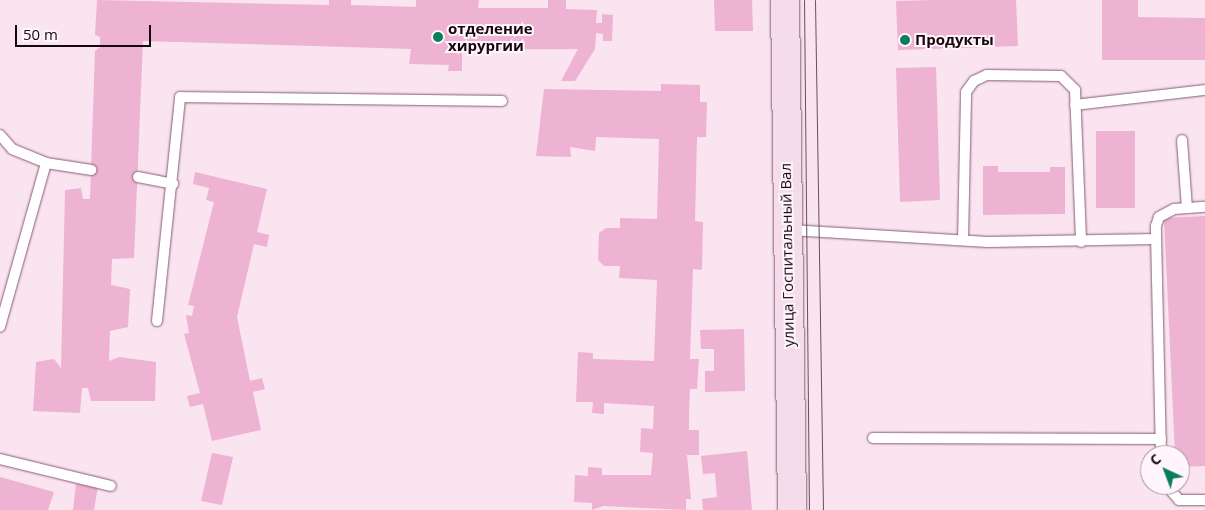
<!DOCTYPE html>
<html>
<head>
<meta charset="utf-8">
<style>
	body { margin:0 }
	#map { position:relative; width:1205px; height:510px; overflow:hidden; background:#f9e4ef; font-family:"Open Sans",sans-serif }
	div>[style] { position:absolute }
	.building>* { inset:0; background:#eeb2d2 }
	.roads { filter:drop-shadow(0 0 1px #875b73) drop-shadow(0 0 1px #875b73) }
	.service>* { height:10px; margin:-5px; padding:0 5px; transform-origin:5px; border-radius:5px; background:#fff }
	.secondary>* { height:28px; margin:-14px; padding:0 14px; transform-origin:14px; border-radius:14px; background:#f5dcea }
	.tram>* { height:1px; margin:-0.5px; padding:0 0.5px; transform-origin:0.5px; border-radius:0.5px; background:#63525c }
	.dots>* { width:14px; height:14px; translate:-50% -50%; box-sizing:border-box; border:2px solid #fff5fa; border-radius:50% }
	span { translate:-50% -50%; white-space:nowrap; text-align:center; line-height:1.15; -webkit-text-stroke:4px #fff5fa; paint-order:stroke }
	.poi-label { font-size:15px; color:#15060f; font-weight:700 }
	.left { translate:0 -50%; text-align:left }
	.street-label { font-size:15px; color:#15060f }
	.north { position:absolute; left:1140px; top:445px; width:50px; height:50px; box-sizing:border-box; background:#fff5fa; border:1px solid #a1959c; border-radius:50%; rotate:317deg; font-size:14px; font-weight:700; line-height:20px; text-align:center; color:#15060f }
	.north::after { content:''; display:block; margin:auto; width:18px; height:22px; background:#097e5b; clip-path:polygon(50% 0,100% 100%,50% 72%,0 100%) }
	.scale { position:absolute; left:15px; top:25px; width:136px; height:22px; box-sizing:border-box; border:2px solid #15060f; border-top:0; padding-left:6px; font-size:15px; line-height:18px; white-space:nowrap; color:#15060f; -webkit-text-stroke:4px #fff5fa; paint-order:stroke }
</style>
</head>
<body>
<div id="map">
	<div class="building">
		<div style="clip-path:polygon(97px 0,329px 5px,329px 0,351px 0,351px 5px,416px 7px,416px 0,479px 0,478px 8px,548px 8px,548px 0,566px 0,566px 9px,597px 10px,596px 23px,602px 23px,602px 14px,613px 15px,612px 41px,603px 41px,603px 34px,596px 33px,595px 49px,575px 81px,561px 81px,578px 49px,462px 50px,462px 71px,448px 71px,449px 65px,409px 64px,411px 49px,143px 41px,134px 258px,112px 259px,111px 285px,130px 289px,128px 327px,110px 331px,109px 361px,119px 357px,156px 362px,155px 401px,91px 401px,88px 388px,82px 388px,80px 413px,33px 411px,36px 362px,54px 359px,61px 368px,65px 190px,81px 188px,83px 199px,90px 199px,95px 51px,100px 47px,100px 37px,95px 35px)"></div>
		<div style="clip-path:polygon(714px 0,752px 0,753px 31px,715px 31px)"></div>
		<div style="clip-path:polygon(934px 0,1016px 0,1018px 46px,898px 50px,896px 1px)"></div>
		<div style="clip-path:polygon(1102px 0,1138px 0,1138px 17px,1205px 18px,1205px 60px,1102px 60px)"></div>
		<div style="clip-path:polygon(936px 67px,940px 200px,900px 202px,896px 68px)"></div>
		<div style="clip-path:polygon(661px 84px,700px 85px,700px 102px,707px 102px,706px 137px,697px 137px,695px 221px,703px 222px,702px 270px,693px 269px,690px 359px,699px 359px,697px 389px,690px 389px,689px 413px,689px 430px,699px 430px,699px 455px,687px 455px,691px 499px,686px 499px,686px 510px,603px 506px,592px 510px,592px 503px,574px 502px,575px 475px,588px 476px,588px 467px,602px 468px,602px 475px,651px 475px,653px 453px,640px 452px,641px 428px,653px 429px,654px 406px,604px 403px,604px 414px,592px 413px,593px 402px,576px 402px,578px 352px,593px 353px,593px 359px,654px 361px,657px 280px,619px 278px,620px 266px,604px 266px,598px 260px,599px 233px,606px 228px,620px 228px,620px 218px,657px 219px,659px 139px,596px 137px,595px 151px,570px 147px,571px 157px,536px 156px,544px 89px,661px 91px)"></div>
		<div style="clip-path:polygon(1096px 131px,1135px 131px,1135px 208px,1096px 208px)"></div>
		<div style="clip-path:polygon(983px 166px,998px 166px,998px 172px,1050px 172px,1050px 167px,1065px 167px,1065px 214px,983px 215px)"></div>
		<div style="clip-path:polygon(195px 172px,267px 189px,257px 232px,269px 235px,267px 247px,254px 244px,237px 317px,250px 381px,262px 378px,265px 389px,253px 392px,261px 430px,212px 441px,203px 404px,190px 407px,187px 396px,200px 393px,184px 334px,189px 333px,186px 315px,192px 316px,194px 306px,188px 305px,214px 202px,206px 200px,209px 188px,193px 184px)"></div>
		<div style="clip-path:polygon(1205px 216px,1205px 466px,1180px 467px,1180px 455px,1175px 455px,1164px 218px)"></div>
		<div style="clip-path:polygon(744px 329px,745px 391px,705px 392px,705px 371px,714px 371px,714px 349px,701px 349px,700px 330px)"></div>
		<div style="clip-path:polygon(747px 451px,752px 510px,703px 510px,702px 499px,717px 497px,715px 473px,703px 474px,701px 456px)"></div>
		<div style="clip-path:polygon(212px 453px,233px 457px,222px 505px,201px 501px)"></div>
		<div style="clip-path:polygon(0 477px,54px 492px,48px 510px,0 510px)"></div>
		<div style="clip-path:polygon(76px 484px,98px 486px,94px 510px,73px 510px)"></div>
	</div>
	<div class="roads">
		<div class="service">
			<div style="left:1075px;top:105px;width:131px;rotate:-6.6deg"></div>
			<div style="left:0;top:135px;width:18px;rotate:49deg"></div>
			<div style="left:12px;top:149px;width:37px;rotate:22deg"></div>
			<div style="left:46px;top:163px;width:170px;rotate:105.7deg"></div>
			<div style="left:1182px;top:140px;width:68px;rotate:85.8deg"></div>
			<div style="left:46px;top:163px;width:46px;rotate:8.8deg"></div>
			<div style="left:138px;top:177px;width:36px;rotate:11deg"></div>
			<div style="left:790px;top:230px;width:198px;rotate:3.5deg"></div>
			<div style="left:988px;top:242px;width:168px;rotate:-1deg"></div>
			<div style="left:963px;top:240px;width:148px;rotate:-88.8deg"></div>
			<div style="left:966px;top:92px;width:14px;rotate:-54deg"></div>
			<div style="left:974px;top:81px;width:14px;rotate:-25deg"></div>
			<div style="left:987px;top:75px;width:74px;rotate:0.8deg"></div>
			<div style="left:1061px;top:76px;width:20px;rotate:45deg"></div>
			<div style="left:1075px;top:90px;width:152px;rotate:87.7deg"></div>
			<div style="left:157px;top:321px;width:225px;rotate:-84.1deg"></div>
			<div style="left:180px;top:97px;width:322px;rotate:0.7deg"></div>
			<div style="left:873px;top:438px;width:288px;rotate:0.2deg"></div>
			<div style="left:1161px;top:455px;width:229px;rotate:-91.3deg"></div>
			<div style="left:1156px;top:226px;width:9px;rotate:-72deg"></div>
			<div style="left:1159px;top:217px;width:17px;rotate:-28deg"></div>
			<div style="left:1174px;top:209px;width:31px;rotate:-4deg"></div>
			<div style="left:0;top:459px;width:114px;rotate:13.7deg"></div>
			<div style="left:1166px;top:485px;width:20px;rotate:49deg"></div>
			<div style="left:1179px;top:500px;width:26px"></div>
		</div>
		<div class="secondary">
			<div style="left:785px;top:0;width:510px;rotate:89.21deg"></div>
		</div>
	</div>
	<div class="tram">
		<div style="left:804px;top:0;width:510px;rotate:89.44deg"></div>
		<div style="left:815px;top:0;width:510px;rotate:89.1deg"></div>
	</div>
	<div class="dots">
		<div style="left:438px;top:37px;background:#097e5b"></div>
		<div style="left:905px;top:40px;background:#097e5b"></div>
	</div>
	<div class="poi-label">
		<span class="left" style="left:448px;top:37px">отделение<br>хирургии</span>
		<span class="left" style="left:915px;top:40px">Продукты</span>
	</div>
	<div class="street-label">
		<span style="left:787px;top:255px;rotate:-91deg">улица Госпитальный Вал</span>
	</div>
	<div class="north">С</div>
	<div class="scale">50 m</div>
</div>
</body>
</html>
